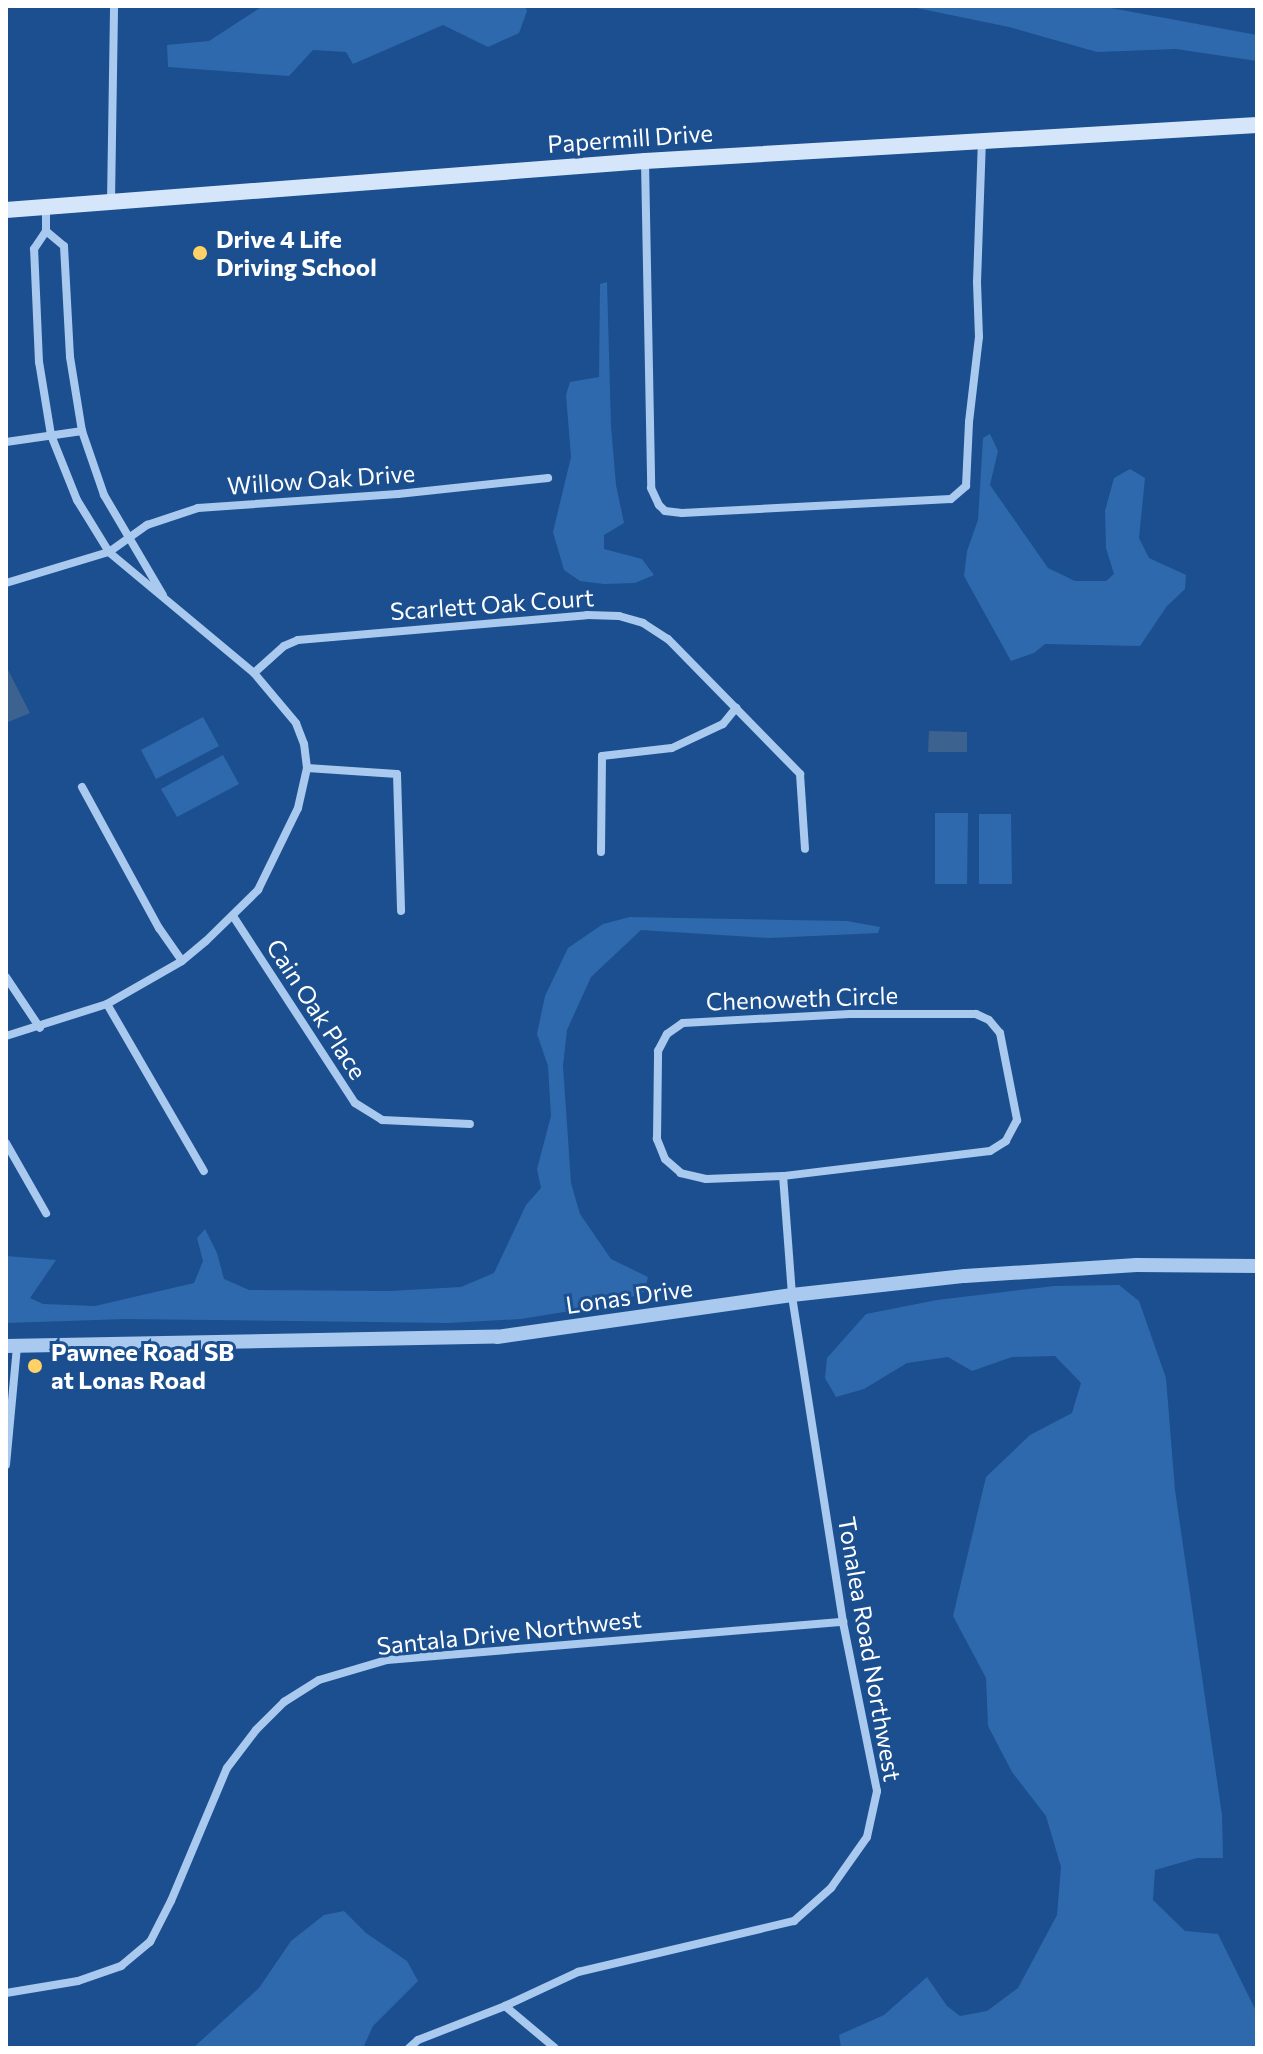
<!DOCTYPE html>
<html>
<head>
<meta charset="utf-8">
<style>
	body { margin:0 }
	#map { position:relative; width:1263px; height:2054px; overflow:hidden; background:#1b4f8f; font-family:Commissioner,sans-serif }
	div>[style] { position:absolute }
	.green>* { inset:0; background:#2e69ad }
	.water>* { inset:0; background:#3c6290 }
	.minor>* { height:8px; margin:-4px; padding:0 4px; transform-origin:4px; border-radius:4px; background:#a9c9ee }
	.tertiary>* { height:14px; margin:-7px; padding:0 7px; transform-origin:7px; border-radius:7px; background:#a9c9ee }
	.secondary>* { height:16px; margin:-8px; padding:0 8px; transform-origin:8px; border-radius:8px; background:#d6e6fa }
	.dots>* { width:22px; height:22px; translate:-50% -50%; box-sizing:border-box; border:4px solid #1b4f8f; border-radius:50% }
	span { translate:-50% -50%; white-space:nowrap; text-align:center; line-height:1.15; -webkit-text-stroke:6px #1b4f8f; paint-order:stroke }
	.street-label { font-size:24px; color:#fff }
	.poi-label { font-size:24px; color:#fff; font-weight:700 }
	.left { translate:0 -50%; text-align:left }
	.frame { position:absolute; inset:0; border:8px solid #fff; pointer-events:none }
</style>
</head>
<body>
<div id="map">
	<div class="green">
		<div style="clip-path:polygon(263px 6px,525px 6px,527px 11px,519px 33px,488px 47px,443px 25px,353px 64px,346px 52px,313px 50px,289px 76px,168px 67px,167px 45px,209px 41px)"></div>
		<div style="clip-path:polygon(907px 6px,1100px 6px,1257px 35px,1257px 61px,1176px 49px,1097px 52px,1009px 27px)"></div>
		<div style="clip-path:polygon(607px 282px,611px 426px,616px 485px,624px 523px,604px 535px,604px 549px,642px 559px,654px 575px,635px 583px,604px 584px,580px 581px,564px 570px,553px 532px,571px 457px,566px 395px,570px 382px,599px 377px,600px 284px)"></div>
		<div style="clip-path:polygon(990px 434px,998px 451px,990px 485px,1048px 568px,1075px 581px,1106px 581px,1114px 574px,1106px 548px,1105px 511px,1114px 478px,1130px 469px,1145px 478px,1139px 538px,1149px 558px,1186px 575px,1185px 589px,1167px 606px,1140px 646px,1045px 644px,1034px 653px,1011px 661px,964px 576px,967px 551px,978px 520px,983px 438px)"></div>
		<div style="clip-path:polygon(203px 717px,219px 746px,156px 779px,141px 750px)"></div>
		<div style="clip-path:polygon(223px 755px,239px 784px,177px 817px,161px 789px)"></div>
		<div style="clip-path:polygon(935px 813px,968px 813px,967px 884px,935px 884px)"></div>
		<div style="clip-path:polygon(979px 814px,1011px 814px,1012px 884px,979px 884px)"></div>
		<div style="clip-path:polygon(630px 917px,847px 921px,880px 927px,878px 933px,770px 938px,641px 930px,591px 977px,567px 1030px,563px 1066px,571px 1183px,580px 1214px,611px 1259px,648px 1277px,644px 1292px,613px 1304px,521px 1319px,449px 1323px,126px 1319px,6px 1323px,6px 1256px,56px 1260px,30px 1298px,43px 1304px,95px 1306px,194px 1283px,203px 1261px,197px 1238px,205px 1229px,217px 1253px,224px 1279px,249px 1290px,390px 1291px,461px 1287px,494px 1273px,526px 1205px,541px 1188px,537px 1169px,551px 1116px,548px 1066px,537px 1034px,545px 996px,568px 948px,603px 924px)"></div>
		<div style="clip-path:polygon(1119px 1285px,1139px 1301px,1166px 1378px,1175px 1490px,1222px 1815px,1223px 1858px,1197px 1858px,1155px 1870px,1153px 1900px,1185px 1931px,1218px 1934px,1257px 2013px,1257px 2048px,841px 2048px,839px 2035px,884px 2015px,927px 1977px,947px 2006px,960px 2016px,987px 2011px,1018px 1988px,1057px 1915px,1061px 1867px,1046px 1816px,1012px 1772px,988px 1726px,986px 1678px,953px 1616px,986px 1477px,1030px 1435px,1072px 1413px,1081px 1383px,1055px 1356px,1012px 1357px,972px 1371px,948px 1357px,907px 1363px,864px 1389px,836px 1397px,825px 1378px,827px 1358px,866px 1314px,937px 1300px,1054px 1286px)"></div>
		<div style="clip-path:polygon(344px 1911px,366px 1933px,407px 1961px,418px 1981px,373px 2026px,363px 2048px,193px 2048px,259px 1988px,291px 1941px,324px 1915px)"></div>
	</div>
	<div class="water">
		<div style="clip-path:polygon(6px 666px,30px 713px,6px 723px)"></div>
		<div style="clip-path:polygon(929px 731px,967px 732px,967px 752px,928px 752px)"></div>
	</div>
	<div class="minor">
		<div style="left:645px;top:162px;width:326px;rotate:88.9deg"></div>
		<div style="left:651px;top:488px;width:19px;rotate:65deg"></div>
		<div style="left:659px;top:505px;width:8px;rotate:45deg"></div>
		<div style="left:665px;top:511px;width:17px;rotate:7deg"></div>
		<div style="left:682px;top:513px;width:269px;rotate:-3deg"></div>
		<div style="left:951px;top:499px;width:20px;rotate:-41deg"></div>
		<div style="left:966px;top:486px;width:64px;rotate:-87.3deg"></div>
		<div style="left:969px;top:422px;width:86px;rotate:-83.3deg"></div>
		<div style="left:979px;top:337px;width:55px;rotate:-92.1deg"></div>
		<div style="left:977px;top:282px;width:141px;rotate:-88deg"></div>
		<div style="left:111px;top:201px;width:195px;rotate:-89.1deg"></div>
		<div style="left:46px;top:231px;width:23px;rotate:40deg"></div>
		<div style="left:64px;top:246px;width:111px;rotate:86.9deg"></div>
		<div style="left:70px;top:357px;width:75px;rotate:80.8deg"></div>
		<div style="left:82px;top:431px;width:68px;rotate:71deg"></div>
		<div style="left:104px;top:495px;width:116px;rotate:59.5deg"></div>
		<div style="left:6px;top:442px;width:77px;rotate:-8.2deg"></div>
		<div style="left:6px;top:583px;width:108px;rotate:-16.8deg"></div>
		<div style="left:109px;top:552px;width:47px;rotate:-35.4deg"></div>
		<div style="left:147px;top:525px;width:54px;rotate:-18.4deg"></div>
		<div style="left:198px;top:508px;width:200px;rotate:-4deg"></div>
		<div style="left:398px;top:494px;width:151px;rotate:-6.1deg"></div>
		<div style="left:254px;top:673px;width:40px;rotate:-42deg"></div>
		<div style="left:284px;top:646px;width:15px;rotate:-23deg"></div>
		<div style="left:298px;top:640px;width:290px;rotate:-4.9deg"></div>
		<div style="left:587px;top:615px;width:32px;rotate:2deg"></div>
		<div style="left:619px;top:616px;width:25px;rotate:16deg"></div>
		<div style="left:643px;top:623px;width:30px;rotate:33deg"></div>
		<div style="left:668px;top:639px;width:189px;rotate:45.6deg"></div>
		<div style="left:800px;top:774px;width:75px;rotate:86.2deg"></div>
		<div style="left:307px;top:768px;width:90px;rotate:3.8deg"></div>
		<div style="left:397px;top:774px;width:137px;rotate:88.3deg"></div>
		<div style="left:82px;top:787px;width:161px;rotate:61.4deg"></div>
		<div style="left:159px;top:928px;width:40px;rotate:55.1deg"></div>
		<div style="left:601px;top:852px;width:96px;rotate:-89.4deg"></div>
		<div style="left:602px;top:756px;width:70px;rotate:-6.5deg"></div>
		<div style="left:672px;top:748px;width:56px;rotate:-25.2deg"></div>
		<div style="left:723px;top:724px;width:21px;rotate:-51deg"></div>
		<div style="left:233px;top:916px;width:223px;rotate:56.9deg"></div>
		<div style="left:355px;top:1103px;width:32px;rotate:32deg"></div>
		<div style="left:382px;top:1120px;width:88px;rotate:2.6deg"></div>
		<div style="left:6px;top:977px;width:61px;rotate:56.3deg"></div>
		<div style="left:107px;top:1004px;width:193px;rotate:59.9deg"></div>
		<div style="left:850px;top:1014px;width:126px"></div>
		<div style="left:976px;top:1014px;width:14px;rotate:25deg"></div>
		<div style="left:989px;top:1020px;width:17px;rotate:50deg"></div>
		<div style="left:1000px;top:1033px;width:89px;rotate:78.9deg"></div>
		<div style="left:1017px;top:1120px;width:24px;rotate:118deg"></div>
		<div style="left:1006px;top:1141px;width:19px;rotate:148deg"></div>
		<div style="left:990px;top:1151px;width:209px;rotate:173.1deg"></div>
		<div style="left:783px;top:1176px;width:77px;rotate:177.8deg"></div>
		<div style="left:706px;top:1179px;width:26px;rotate:-167deg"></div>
		<div style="left:681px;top:1173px;width:21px;rotate:-139deg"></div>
		<div style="left:665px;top:1159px;width:22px;rotate:-112deg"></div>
		<div style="left:657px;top:1139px;width:88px;rotate:-89.3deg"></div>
		<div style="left:658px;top:1051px;width:19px;rotate:-62deg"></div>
		<div style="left:667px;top:1034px;width:19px;rotate:-35deg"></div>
		<div style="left:683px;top:1023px;width:167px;rotate:-3.1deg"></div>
		<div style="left:6px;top:1036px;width:106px;rotate:-17.6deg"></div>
		<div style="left:107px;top:1004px;width:86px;rotate:-29.8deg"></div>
		<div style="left:182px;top:961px;width:31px;rotate:-40deg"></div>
		<div style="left:206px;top:941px;width:73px;rotate:-44.4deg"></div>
		<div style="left:258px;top:890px;width:91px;rotate:-64deg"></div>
		<div style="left:298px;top:808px;width:41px;rotate:-77.3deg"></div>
		<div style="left:307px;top:768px;width:24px;rotate:-97deg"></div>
		<div style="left:304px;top:744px;width:22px;rotate:-111deg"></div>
		<div style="left:296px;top:723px;width:65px;rotate:-130deg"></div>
		<div style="left:254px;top:673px;width:189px;rotate:-140.2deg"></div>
		<div style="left:109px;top:552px;width:61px;rotate:-121.6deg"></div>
		<div style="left:77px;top:500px;width:70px;rotate:-111.8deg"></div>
		<div style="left:51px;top:435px;width:74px;rotate:-99.3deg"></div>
		<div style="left:39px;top:362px;width:113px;rotate:-92.5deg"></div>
		<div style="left:34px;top:249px;width:22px;rotate:-56deg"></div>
		<div style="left:46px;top:231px;width:24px;rotate:-90deg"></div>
		<div style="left:6px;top:1143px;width:81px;rotate:60.3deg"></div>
		<div style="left:6px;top:1465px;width:120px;rotate:-84.7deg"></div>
		<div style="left:6px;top:1993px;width:73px;rotate:-9.5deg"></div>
		<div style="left:78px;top:1981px;width:46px;rotate:-19.2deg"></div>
		<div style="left:121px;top:1966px;width:38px;rotate:-40deg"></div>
		<div style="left:150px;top:1942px;width:46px;rotate:-62.9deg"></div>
		<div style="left:171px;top:1901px;width:144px;rotate:-67.2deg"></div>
		<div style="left:227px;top:1768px;width:48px;rotate:-52.7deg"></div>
		<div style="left:256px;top:1730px;width:40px;rotate:-45deg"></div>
		<div style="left:284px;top:1702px;width:41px;rotate:-32.2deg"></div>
		<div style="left:319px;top:1680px;width:71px;rotate:-16.4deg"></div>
		<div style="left:387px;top:1660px;width:458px;rotate:-4.8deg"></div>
		<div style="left:505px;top:2006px;width:65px;rotate:40deg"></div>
		<div style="left:409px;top:2048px;width:12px;rotate:-42deg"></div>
		<div style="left:418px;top:2040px;width:93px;rotate:-21.3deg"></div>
		<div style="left:505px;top:2006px;width:81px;rotate:-25deg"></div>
		<div style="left:578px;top:1972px;width:222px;rotate:-13.3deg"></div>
		<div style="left:794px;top:1921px;width:50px;rotate:-41.7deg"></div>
		<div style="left:831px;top:1888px;width:62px;rotate:-54.8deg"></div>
		<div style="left:867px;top:1837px;width:47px;rotate:-77.7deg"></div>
		<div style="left:877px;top:1791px;width:172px;rotate:-101.4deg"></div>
		<div style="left:843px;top:1622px;width:331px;rotate:-98.9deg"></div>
		<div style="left:792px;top:1295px;width:119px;rotate:-94.3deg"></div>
	</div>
	<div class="tertiary">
		<div style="left:6px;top:1346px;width:491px;rotate:-1.1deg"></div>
		<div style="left:497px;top:1337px;width:298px;rotate:-8.1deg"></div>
		<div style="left:792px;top:1295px;width:174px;rotate:-6.3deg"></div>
		<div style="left:965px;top:1276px;width:172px;rotate:-3.7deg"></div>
		<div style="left:1137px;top:1265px;width:120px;rotate:0.5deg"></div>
	</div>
	<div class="secondary">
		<div style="left:6px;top:210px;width:641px;rotate:-4.38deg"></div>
		<div style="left:645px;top:161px;width:613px;rotate:-3.37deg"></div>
	</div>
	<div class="dots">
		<div style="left:200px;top:253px;background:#ffd166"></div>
		<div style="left:35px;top:1366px;background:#ffd166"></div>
	</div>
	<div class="street-label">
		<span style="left:630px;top:138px;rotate:-4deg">Papermill Drive</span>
		<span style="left:321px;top:479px;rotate:-4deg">Willow Oak Drive</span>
		<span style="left:492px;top:604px;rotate:-4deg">Scarlett Oak Court</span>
		<span style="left:802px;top:998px;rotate:-2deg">Chenoweth Circle</span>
		<span style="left:317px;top:1009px;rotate:57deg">Cain Oak Place</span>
		<span style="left:629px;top:1296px;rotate:-8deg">Lonas Drive</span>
		<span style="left:509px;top:1632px;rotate:-6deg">Santala Drive Northwest</span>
		<span style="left:870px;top:1649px;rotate:80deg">Tonalea Road Northwest</span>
	</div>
	<div class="poi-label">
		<span class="left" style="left:216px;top:253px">Drive 4 Life<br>Driving School</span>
		<span class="left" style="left:51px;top:1366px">Pawnee Road SB<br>at Lonas Road</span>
	</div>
	<div class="frame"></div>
</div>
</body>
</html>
